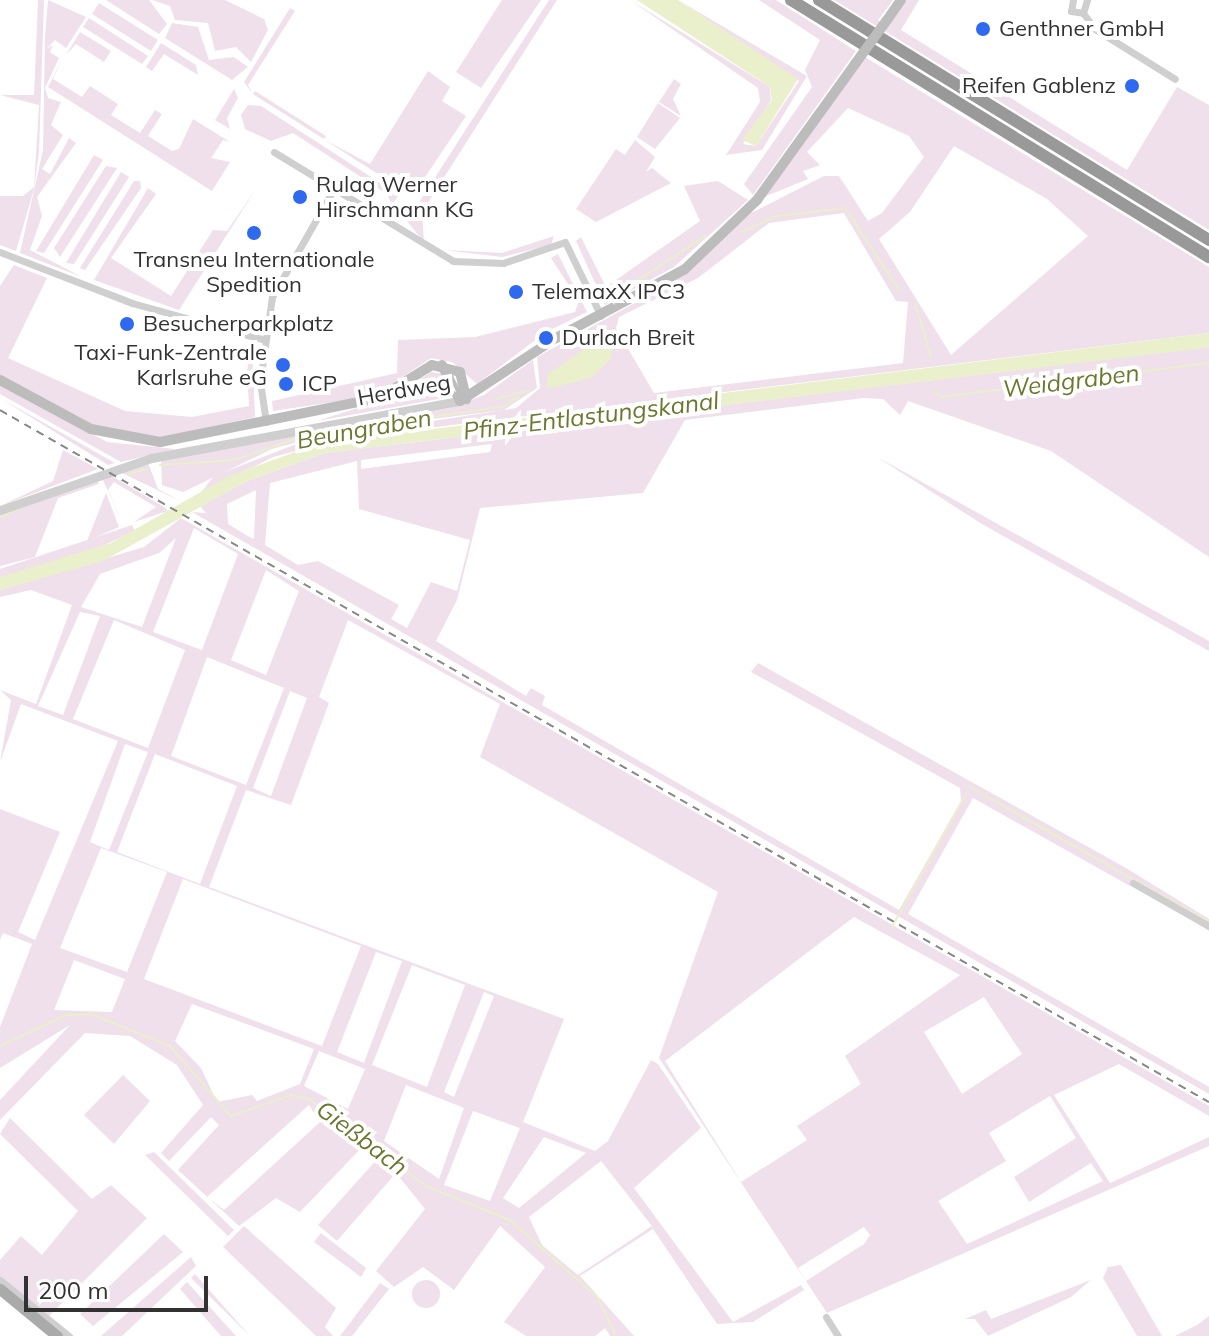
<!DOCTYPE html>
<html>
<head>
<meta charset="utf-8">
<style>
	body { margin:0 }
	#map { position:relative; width:1209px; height:1336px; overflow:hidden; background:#fff; font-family:Mulish,sans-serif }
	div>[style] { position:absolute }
	.green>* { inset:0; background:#efe0ec }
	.round { border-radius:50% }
	.water>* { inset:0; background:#eaefcc }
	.stream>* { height:2px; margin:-1px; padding:0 1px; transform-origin:1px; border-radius:1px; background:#eaefcc }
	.minor>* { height:7px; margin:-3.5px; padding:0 3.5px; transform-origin:3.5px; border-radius:3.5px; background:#cfcfcf }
	.tertiary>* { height:9px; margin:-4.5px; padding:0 4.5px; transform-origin:4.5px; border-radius:4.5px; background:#cfcfcf }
	.secondary>* { height:10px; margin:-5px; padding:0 5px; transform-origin:5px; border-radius:5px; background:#bcbcbc }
	.primary>* { height:11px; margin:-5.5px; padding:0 5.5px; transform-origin:5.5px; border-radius:5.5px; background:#aaa }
	.motorway>* { height:12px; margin:-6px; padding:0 6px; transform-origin:6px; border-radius:6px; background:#999 }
	.rail>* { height:2px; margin-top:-1px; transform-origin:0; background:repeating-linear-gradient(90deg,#878787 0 8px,transparent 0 14px) }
	.secondary-bridge>* { height:10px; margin:-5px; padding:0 5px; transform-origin:5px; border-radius:5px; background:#bcbcbc }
	.dots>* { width:22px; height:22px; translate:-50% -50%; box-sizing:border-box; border:4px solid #fff; border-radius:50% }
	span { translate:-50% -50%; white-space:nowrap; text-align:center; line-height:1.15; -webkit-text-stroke:8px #fff; paint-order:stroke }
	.poi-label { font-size:22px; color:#323232 }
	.left { translate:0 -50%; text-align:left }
	.right { translate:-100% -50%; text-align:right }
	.street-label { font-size:22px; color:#323232 }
	.water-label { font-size:24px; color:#6c7830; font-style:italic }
	.scale { position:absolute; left:24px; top:1276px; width:184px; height:36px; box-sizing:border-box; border:4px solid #323232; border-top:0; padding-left:10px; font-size:24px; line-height:28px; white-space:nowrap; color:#323232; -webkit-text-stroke:6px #fff; paint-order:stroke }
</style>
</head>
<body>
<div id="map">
	<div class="green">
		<div style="clip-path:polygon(38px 0,44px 0,39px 152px,34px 189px,16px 251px,0 245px,0 196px,23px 196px,34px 187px,39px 105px,0 95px,34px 95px)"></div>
		<div style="clip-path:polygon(48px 0,86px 17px,66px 48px,55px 40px,46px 49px,53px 45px,50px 52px,59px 58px,45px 88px,48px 98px,61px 102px,51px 125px,63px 135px,42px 169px,50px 174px,69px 138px,76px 143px,37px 197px,42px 216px,30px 250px,82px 277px,20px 253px,43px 150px,45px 37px)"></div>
		<div style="clip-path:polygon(106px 0,149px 0,167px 24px,159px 34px)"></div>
		<div style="clip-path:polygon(152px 0,225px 0,264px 19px,268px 30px,251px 62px,236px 47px,215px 51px,208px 23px,175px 20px,170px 6px)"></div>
		<div style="clip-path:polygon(502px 0,541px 0,481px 88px,456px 72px)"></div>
		<div style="clip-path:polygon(549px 0,557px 0,422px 212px,424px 242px,407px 221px)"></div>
		<div style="clip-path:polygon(630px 0,770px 87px,771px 100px,743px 144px,756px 146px,799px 81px,678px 0,807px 76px,762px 150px,726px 155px,760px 102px,758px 88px)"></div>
		<div style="clip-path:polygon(759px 0,776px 0,856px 51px,753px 195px,744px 184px,812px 87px,805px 70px,820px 40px)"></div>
		<div style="clip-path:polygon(834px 0,893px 0,878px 20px,887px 26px,905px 0,919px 0,901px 30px,1127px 170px,1177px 87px,1209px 105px,1209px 230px)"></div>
		<div style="clip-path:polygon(99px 3px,158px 40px,151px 51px,92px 14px)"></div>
		<div style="clip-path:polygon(290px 8px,295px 11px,248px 85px,252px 93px,244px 82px)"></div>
		<div style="clip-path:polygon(89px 18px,148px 56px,142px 64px,83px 27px)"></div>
		<div style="clip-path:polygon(172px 23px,198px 27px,209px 60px,234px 57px,248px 67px,232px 80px,165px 38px)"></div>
		<div style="clip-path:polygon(80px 32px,111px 51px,104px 62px,76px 44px,66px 55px)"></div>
		<div style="clip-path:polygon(161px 43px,196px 65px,198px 75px,164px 54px,152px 71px,146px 67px)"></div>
		<div style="clip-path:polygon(evenodd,865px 57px,1209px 267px,1209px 333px,346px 438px,273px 457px,199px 495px,214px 476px,304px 441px,516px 408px,540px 388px,537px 357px,651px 294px,751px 213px,824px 176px,839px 176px,868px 221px,882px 213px,924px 157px,909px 136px,848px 108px,807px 152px,820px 165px,803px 171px,808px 179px,764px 197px,865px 57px,954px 146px,1047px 199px,1088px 236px,951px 355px,879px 239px,910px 212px,954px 146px,865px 57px,844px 213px,896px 301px,908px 302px,903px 363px,654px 393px,616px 328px,619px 317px,698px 278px,769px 223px,844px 213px)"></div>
		<div style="clip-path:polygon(62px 60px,53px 79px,82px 97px,90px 86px,118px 104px,111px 115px,140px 133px,155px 110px,162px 114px,148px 136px,172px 151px,179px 149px,193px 119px,230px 142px,223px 140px,211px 158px,230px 162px,212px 191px,48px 87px)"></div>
		<div style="clip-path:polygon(428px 71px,450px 87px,442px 101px,466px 116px,415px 192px,401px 189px,325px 140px,370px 164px)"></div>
		<div style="clip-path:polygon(674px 79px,681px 84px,673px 99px,681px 116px,659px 102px)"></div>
		<div style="clip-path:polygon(234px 89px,238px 98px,227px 118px,230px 129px,215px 120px)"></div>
		<div style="clip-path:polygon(255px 91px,326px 136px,324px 139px,253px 94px)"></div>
		<div style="clip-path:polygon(658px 103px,680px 118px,655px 149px,637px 137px)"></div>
		<div style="clip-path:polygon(248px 105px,261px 106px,399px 195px,392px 205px,387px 194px,293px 133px,271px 141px,245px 129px,241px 115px)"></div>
		<div style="clip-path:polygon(635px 140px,655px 157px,646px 172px,652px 168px,671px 183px,596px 222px,576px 209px,616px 149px,625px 155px)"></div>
		<div style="clip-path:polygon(94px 155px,103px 160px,44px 253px,36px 251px)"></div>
		<div style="clip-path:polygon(106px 166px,117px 168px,60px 257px,54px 248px)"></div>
		<div style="clip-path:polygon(121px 172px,129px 177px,74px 264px,66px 263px)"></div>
		<div style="clip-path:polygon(134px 181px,140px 181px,141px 188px,85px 270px,80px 268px)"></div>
		<div style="clip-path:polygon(718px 181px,748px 200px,674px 267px,605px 305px,576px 241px,581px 237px,606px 287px,700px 221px,684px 186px)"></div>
		<div style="clip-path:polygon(148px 188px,156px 194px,111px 258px,171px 296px,213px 230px,227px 231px,256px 189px,179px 310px,94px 280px)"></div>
		<div style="clip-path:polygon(554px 236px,551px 245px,502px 257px,443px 250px,502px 253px)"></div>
		<div style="clip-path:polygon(558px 254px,587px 312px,546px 332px,477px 384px,452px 362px,431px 358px,374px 396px,273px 411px,272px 401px,397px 373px,398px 340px,475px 337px,575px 312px,579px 301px,551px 258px)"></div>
		<div style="clip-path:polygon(14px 265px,47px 278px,8px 358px,125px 411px,192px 417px,249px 406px,247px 371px,252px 342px,255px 417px,162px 438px,96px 427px,0 376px,0 286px)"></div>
		<div style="clip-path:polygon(evenodd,1209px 347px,1209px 557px,1051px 451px,908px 401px,900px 415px,883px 399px,864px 398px,685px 420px,643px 493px,480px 508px,457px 600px,436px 641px,526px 696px,531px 688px,545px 696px,542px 705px,899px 910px,961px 801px,960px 788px,751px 672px,758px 663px,1126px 868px,1209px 919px,1209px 931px,1135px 882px,1130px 886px,973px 798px,908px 914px,1209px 1087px,1209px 1094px,192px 512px,206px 513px,200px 506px,247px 481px,324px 453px,1209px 347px,492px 444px,490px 452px,361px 469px,361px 460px,492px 444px,1209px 347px,357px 461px,359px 509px,470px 540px,457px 591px,431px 582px,407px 628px,391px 619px,399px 605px,318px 561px,298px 565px,265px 545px,270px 483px,357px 461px,1209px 347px,256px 490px,254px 538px,253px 539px,228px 524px,227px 504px,256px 490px)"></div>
		<div style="clip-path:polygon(533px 360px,537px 388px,504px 410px,337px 431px,272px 449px,183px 492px,162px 485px,161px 459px,450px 408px,484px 395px)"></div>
		<div style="clip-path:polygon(431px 372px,444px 374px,449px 388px,444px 398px,317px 421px,395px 396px)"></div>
		<div style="clip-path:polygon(0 383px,107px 442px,175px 449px,121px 462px,0 394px)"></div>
		<div style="clip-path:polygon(0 398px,115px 463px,108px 465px)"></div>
		<div style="clip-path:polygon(63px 450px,98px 469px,0 506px,53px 481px)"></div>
		<div style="clip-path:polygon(877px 457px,1209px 641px,1209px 651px,982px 524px)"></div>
		<div style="clip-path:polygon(148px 463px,158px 489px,182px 502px,116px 470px)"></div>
		<div style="clip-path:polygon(105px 472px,164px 507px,168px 511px,134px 522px,156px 507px,114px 482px,108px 490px,124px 525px,100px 474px)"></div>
		<div style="clip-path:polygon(94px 476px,99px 484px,58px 498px,35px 557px,0 566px,0 512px)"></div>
		<div style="clip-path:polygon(106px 493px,119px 527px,87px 541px)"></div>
		<div style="clip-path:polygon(evenodd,181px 518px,1209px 1106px,1209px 1116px,1119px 1064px,1054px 1095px,1110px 1183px,1209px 1137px,1209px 1146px,827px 1313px,659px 1058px,718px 892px,480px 757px,500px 704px,348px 620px,319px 697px,329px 703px,291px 805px,246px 790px,209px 887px,564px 1019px,523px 1122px,595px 1151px,608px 1141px,651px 1060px,658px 1064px,701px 1128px,634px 1188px,733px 1322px,801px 1285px,804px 1290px,753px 1322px,717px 1324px,653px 1229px,580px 1276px,634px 1336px,610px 1336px,605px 1328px,595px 1336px,526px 1336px,504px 1322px,545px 1267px,500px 1226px,454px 1290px,423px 1267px,394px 1287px,376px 1271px,425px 1209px,396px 1173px,337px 1241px,318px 1225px,379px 1157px,367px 1142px,300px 1212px,276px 1198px,239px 1226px,178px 1170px,219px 1125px,211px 1117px,169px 1161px,161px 1153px,203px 1105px,177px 1065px,130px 1036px,85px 1033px,0 1120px,0 1100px,70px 1025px,0 1068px,0 1027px,32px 944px,3px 933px,0 940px,0 809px,60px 832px,18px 932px,35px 940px,118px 741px,21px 704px,0 762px,11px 700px,0 690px,36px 704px,72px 605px,31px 590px,0 597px,0 590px,144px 547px,181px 518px,194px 528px,238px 554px,202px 650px,153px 632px,194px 528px,181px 518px,176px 538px,142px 627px,81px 607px,100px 574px,159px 553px,176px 538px,181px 518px,266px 570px,299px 591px,266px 675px,231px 660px,266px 570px,181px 518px,80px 612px,100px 616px,63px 715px,38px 706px,80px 612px,181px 518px,114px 620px,185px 650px,148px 748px,73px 719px,114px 620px,181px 518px,207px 657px,284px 688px,246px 785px,171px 756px,207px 657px,181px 518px,290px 691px,307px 698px,271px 796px,253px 788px,290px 691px,181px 518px,125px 744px,148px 752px,109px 850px,90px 842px,125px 744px,181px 518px,155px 754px,237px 786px,200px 884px,117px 852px,155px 754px,181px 518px,101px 848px,167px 872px,127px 972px,60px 948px,101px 848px,181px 518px,183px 879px,361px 946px,322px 1046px,144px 979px,183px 879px,181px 518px,854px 917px,960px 975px,845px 1056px,861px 1084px,797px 1126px,807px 1140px,741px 1182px,665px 1061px,854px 917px,181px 518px,376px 952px,402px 961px,364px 1063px,337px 1052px,376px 952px,181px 518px,74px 960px,125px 979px,112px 1012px,54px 1010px,74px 960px,181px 518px,412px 965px,465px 985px,427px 1087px,372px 1065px,412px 965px,181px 518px,484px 992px,494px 996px,454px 1097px,444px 1092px,484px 992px,181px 518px,984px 997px,1022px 1054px,962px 1094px,924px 1032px,984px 997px,181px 518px,192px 1004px,314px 1049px,300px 1084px,257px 1101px,252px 1095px,217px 1102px,201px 1068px,175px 1041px,192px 1004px,181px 518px,319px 1051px,365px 1069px,348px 1109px,304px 1086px,319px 1051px,181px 518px,406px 1085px,464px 1108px,439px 1179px,384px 1141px,406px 1085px,181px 518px,1050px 1096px,1076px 1138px,1014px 1177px,1029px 1202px,1091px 1163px,1103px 1181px,967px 1244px,938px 1201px,1006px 1161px,989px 1133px,1050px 1096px,181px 518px,309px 1105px,320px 1122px,224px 1210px,207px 1197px,309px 1105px,181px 518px,473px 1111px,520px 1128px,490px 1201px,444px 1185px,473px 1111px,181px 518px,544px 1137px,586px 1153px,519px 1208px,503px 1198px,544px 1137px,181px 518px,601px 1161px,652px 1226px,578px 1275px,542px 1245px,529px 1217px,601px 1161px,181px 518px,864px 1227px,870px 1235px,864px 1244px,806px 1281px,798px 1268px,864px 1227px)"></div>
		<div style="clip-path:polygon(132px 525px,135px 531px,87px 553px,0 577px,0 569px)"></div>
		<div style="clip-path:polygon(123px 1075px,150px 1101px,114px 1144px,84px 1115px)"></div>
		<div style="clip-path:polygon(10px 1118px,92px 1199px,111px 1185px,147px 1218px,49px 1316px,0 1277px,0 1260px,21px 1236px,42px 1255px,78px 1211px,0 1134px)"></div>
		<div style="clip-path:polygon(154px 1152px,234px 1230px,228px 1236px,145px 1155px)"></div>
		<div style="clip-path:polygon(244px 1226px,336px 1308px,325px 1327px,333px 1336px,316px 1336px,223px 1247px)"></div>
		<div style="clip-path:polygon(321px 1233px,366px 1268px,361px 1277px,314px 1242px)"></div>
		<div style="clip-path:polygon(164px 1234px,183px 1252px,93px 1326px,80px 1314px)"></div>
		<div style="clip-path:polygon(191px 1257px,196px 1266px,122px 1336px,101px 1336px)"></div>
		<div style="clip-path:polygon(1121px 1265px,1162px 1336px,1137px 1336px,1103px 1278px,1108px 1267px)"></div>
		<div style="clip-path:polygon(195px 1274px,250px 1336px,191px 1278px)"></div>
		<div style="clip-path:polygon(1091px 1280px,1071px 1297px,988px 1336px,975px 1319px,965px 1319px,986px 1310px,991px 1319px)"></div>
		<div class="round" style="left:412px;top:1280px;width:28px;height:28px"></div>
		<div style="clip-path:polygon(187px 1282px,236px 1336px,221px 1336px,180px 1289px)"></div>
		<div style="clip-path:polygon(380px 1283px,389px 1289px,352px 1336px,340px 1336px)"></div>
		<div style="clip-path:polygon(1209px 1316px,1209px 1336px,1175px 1336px,1197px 1325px)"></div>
	</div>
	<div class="water">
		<div style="clip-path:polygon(637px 0,678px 0,798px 79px,756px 146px,742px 140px,772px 100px,770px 87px)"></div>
		<div style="clip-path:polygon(1209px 333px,1209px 347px,1197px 349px,324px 453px,247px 481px,103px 561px,0 590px,0 577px,111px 543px,229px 476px,320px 443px)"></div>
		<div style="clip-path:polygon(614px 339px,610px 360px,591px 378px,547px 389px,548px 374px,598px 340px)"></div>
	</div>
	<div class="stream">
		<div style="left:743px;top:232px;width:37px;rotate:-26deg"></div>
		<div style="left:776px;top:216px;width:69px;rotate:-6.6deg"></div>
		<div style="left:845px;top:208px;width:98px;rotate:56.6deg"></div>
		<div style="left:611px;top:298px;width:113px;rotate:-33.4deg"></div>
		<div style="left:915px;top:303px;width:56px;rotate:73.5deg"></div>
		<div style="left:934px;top:392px;width:9px;rotate:32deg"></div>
		<div style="left:942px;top:397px;width:269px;rotate:-7.3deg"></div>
		<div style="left:496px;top:399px;width:35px;rotate:-15deg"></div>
		<div style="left:160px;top:465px;width:74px;rotate:-3.9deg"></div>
		<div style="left:234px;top:460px;width:80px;rotate:-18.9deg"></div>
		<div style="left:310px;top:434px;width:195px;rotate:-8deg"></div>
		<div style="left:503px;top:407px;width:19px;rotate:-35deg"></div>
		<div style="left:129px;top:474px;width:19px;rotate:-16deg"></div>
		<div style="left:0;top:518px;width:19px;rotate:-28deg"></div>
		<div style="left:970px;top:787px;width:274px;rotate:29.5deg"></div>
		<div style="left:901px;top:911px;width:134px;rotate:-60.9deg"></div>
		<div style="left:892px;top:927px;width:15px;rotate:-62deg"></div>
		<div style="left:0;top:1046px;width:73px;rotate:-25.2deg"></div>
		<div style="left:66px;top:1015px;width:25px;rotate:-2deg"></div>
		<div style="left:91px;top:1014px;width:85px;rotate:22.1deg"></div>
		<div style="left:170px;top:1046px;width:93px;rotate:48.9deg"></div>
		<div style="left:231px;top:1116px;width:64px;rotate:-19.3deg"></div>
		<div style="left:291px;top:1095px;width:18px;rotate:13deg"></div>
		<div style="left:309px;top:1099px;width:146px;rotate:36.6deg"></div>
		<div style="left:426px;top:1186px;width:91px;rotate:22deg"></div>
		<div style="left:510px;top:1220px;width:118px;rotate:41.6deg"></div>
		<div style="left:598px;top:1298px;width:42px;rotate:64.7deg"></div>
	</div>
	<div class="minor">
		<div style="left:1073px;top:0;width:11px;rotate:100deg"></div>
		<div style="left:1071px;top:11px;width:12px;rotate:9deg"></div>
		<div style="left:1083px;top:13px;width:20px;rotate:53deg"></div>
		<div style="left:1095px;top:29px;width:94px;rotate:32deg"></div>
		<div style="left:1083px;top:13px;width:14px;rotate:-73deg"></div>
		<div style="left:274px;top:152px;width:210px;rotate:31.3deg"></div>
		<div style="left:453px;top:261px;width:50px;rotate:2.3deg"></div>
		<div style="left:503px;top:263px;width:65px;rotate:-18.7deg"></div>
		<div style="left:565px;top:242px;width:82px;rotate:64.1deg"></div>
		<div style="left:0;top:252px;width:142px;rotate:21.1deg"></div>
		<div style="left:132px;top:303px;width:138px;rotate:15.5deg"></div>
		<div style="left:266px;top:422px;width:40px;rotate:-98.5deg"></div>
		<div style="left:260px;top:382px;width:86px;rotate:-82deg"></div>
		<div style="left:272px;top:297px;width:123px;rotate:-60.3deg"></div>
		<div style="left:1133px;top:883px;width:87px;rotate:29.5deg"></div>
		<div style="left:0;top:1280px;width:89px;rotate:39.1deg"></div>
		<div style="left:826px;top:1317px;width:22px;rotate:58deg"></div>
	</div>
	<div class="tertiary">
		<div style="left:0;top:510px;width:160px;rotate:-19deg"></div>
		<div style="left:151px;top:458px;width:314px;rotate:-10.5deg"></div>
	</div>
	<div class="secondary">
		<div style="left:887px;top:20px;width:24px;rotate:-55deg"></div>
		<div style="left:442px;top:365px;width:40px;rotate:63.4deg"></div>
		<div style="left:460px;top:401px;width:115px;rotate:-33.3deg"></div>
		<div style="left:556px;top:338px;width:146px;rotate:-28.1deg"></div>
		<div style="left:685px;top:269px;width:100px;rotate:-43.8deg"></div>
		<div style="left:757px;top:200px;width:168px;rotate:-54.2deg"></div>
		<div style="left:0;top:380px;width:103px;rotate:28.3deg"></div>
		<div style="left:91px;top:429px;width:70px;rotate:10.7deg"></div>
		<div style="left:160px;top:442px;width:223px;rotate:-11.4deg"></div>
		<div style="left:379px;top:398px;width:62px;rotate:-31.9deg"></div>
		<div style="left:432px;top:365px;width:29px;rotate:14deg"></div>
		<div style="left:460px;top:372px;width:28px;rotate:77deg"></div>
	</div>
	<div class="primary">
		<div style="left:0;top:1289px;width:74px;rotate:39.5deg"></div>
	</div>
	<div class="motorway">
		<div style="left:791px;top:0;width:491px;rotate:31.6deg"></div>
		<div style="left:819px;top:0;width:458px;rotate:31.6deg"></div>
	</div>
	<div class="rail">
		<div style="left:0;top:410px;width:1393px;rotate:29.79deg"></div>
	</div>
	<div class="secondary-bridge">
		<div style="left:855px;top:64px;width:54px;rotate:-54deg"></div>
	</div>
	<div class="dots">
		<div style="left:983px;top:29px;background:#2e69ef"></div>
		<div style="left:1132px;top:86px;background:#2e69ef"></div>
		<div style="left:300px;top:197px;background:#2e69ef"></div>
		<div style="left:254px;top:233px;background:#2e69ef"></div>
		<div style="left:516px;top:292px;background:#2e69ef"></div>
		<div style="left:127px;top:324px;background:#2e69ef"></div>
		<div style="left:546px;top:338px;background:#2e69ef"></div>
		<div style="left:283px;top:365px;background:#2e69ef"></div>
		<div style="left:286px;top:384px;background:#2e69ef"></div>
	</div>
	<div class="poi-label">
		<span class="left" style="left:999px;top:29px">Genthner GmbH</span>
		<span class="right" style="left:1116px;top:86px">Reifen Gablenz</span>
		<span class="left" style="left:316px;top:197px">Rulag Werner<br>Hirschmann KG</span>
		<span style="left:254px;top:272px">Transneu Internationale<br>Spedition</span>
		<span class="left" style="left:532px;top:292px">TelemaxX IPC3</span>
		<span class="left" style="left:143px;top:324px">Besucherparkplatz</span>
		<span class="left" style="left:562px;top:338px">Durlach Breit</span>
		<span class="right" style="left:267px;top:365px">Taxi-Funk-Zentrale<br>Karlsruhe eG</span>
		<span class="left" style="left:302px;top:384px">ICP</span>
	</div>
	<div class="street-label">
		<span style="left:404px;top:390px;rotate:-10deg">Herdweg</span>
	</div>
	<div class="water-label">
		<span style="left:1071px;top:381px;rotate:-7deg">Weidgraben</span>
		<span style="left:591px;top:416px;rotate:-7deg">Pfinz-Entlastungskanal</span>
		<span style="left:364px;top:429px;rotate:-10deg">Beungraben</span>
		<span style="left:362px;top:1138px;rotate:37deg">Gießbach</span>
	</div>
	<div class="scale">200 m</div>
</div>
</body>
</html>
